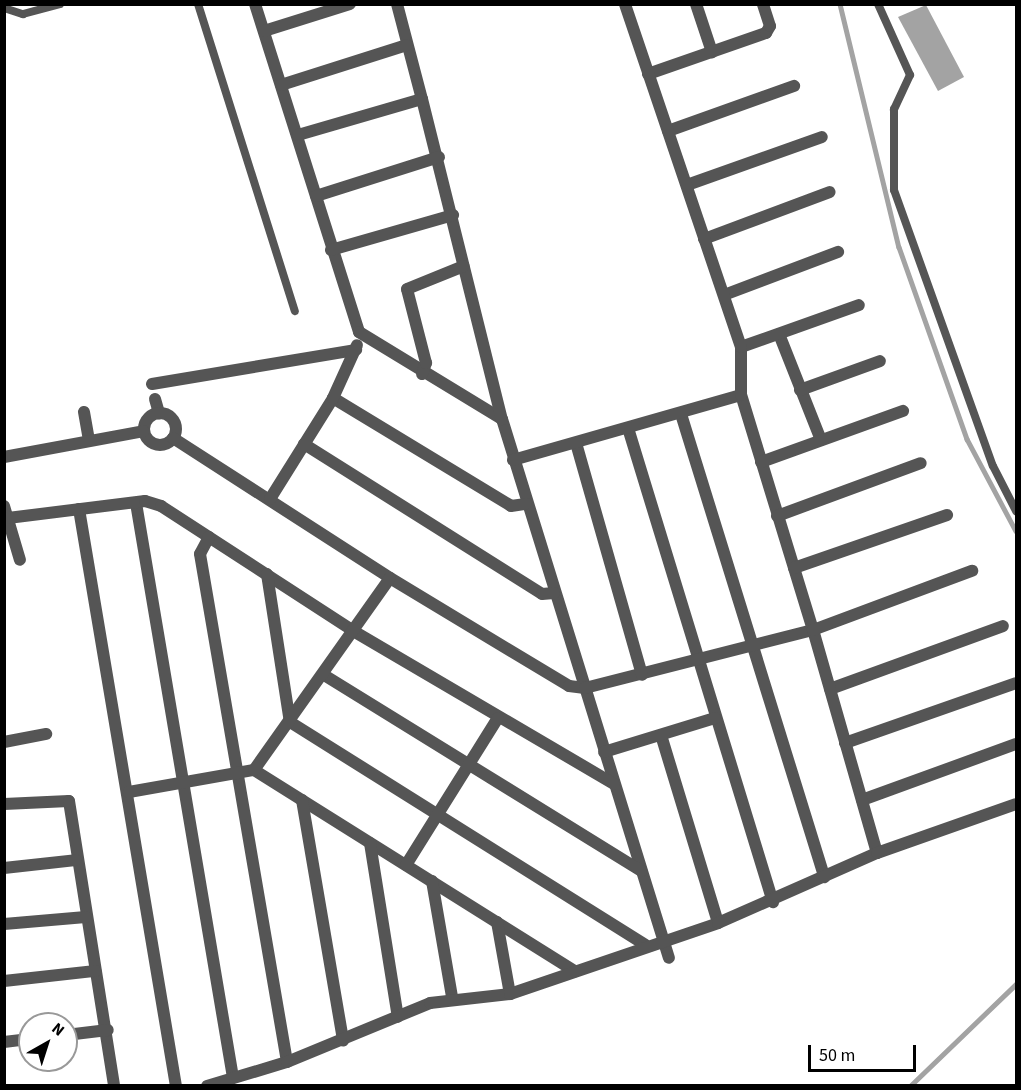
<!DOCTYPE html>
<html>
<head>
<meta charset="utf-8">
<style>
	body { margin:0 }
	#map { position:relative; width:1021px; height:1090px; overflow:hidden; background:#fff; font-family:"Source Sans 3",sans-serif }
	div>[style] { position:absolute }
	.water>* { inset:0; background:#a3a3a3 }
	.stream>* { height:4.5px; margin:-2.25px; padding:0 2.25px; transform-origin:2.25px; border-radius:2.25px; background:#a3a3a3 }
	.lane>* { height:8px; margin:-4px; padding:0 4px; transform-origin:4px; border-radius:4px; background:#555 }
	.street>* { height:12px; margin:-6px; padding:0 6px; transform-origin:6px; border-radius:6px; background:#555 }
	.street>.ring { margin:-6px; padding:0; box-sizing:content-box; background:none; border:12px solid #555; border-radius:50% }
	span { translate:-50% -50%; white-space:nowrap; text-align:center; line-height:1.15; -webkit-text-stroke:4.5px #fff; paint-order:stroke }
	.frame { position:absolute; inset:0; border:6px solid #000; pointer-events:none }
	.north { position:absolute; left:18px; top:1012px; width:60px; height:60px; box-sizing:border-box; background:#fff; border:2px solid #999; border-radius:50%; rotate:39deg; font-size:16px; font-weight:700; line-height:24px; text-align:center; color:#000 }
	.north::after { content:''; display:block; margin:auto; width:21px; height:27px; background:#000; clip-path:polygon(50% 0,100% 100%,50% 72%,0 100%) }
	.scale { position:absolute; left:808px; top:1045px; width:108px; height:27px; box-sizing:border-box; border:3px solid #000; border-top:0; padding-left:8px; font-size:18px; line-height:21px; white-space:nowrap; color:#000; -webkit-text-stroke:4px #fff; paint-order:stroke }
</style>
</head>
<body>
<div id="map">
	<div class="water">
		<div style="clip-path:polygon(926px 5px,964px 77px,938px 91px,898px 17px)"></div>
	</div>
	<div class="stream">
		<div style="left:840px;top:4px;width:250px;rotate:76.4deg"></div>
		<div style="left:899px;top:247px;width:204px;rotate:70.5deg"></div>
		<div style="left:967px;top:439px;width:104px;rotate:62deg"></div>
		<div style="left:910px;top:1086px;width:147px;rotate:-43.9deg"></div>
	</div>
	<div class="lane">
		<div style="left:198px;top:4px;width:322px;rotate:72.5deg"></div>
		<div style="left:878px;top:4px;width:78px;rotate:65.7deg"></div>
		<div style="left:910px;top:75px;width:38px;rotate:115deg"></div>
		<div style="left:894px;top:109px;width:81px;rotate:90deg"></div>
		<div style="left:894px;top:190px;width:293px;rotate:70.3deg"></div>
		<div style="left:993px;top:466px;width:51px;rotate:62.9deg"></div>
		<div style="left:4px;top:8px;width:20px;rotate:18deg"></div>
		<div style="left:23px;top:14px;width:38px;rotate:-15deg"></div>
	</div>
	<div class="street">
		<div style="left:255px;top:4px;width:344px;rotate:72.4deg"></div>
		<div style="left:359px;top:332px;width:167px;rotate:31.3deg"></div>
		<div style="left:502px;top:419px;width:564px;rotate:72.79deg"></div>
		<div style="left:397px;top:4px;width:98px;rotate:75.3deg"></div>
		<div style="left:696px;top:4px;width:51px;rotate:71.6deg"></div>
		<div style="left:264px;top:31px;width:90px;rotate:-17.4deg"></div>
		<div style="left:648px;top:74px;width:125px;rotate:-19.2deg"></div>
		<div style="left:766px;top:33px;width:8px;rotate:-60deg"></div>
		<div style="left:770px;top:26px;width:23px;rotate:-108deg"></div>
		<div style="left:281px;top:85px;width:132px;rotate:-17.6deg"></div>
		<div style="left:668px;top:131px;width:134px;rotate:-19.7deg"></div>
		<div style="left:298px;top:135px;width:129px;rotate:-16.2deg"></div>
		<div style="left:422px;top:99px;width:330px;rotate:76deg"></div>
		<div style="left:687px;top:185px;width:143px;rotate:-19.6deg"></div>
		<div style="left:316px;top:196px;width:129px;rotate:-17.6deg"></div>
		<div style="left:704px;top:239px;width:134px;rotate:-20.5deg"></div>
		<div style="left:331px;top:250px;width:127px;rotate:-16deg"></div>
		<div style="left:724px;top:295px;width:122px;rotate:-20.7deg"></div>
		<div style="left:779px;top:334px;width:114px;rotate:68.4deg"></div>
		<div style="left:741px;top:347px;width:125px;rotate:-19.6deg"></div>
		<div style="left:422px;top:374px;width:12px;rotate:-70deg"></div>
		<div style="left:426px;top:363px;width:76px;rotate:-104.4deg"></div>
		<div style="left:407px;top:289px;width:61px;rotate:-22deg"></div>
		<div style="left:152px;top:384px;width:207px;rotate:-9.5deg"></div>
		<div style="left:800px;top:390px;width:85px;rotate:-19.9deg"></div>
		<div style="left:333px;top:398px;width:208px;rotate:31.2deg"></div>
		<div style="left:511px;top:506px;width:15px;rotate:-8deg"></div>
		<div style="left:155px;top:399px;width:15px;rotate:74deg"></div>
		<div style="left:84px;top:412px;width:29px;rotate:80deg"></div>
		<div class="ring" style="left:144px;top:413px;width:20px;height:20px"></div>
		<div style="left:681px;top:414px;width:485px;rotate:72.8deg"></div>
		<div style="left:628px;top:428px;width:496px;rotate:73deg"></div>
		<div style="left:173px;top:438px;width:258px;rotate:32.8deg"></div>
		<div style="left:390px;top:578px;width:209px;rotate:31.1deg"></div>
		<div style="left:569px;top:686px;width:16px;rotate:7deg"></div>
		<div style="left:585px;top:688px;width:235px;rotate:-14.3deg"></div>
		<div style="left:813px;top:630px;width:246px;rotate:-107deg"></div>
		<div style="left:576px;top:443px;width:241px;rotate:74.1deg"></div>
		<div style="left:304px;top:444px;width:281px;rotate:32.2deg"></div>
		<div style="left:542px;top:594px;width:12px;rotate:-5deg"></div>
		<div style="left:4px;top:457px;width:142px;rotate:-10.5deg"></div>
		<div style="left:513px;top:460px;width:237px;rotate:-15.9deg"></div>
		<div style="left:741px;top:395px;width:48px;rotate:-90deg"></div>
		<div style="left:741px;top:347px;width:362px;rotate:-108.7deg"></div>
		<div style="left:761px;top:462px;width:151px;rotate:-19.8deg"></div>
		<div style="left:270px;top:499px;width:119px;rotate:-58deg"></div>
		<div style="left:333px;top:398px;width:58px;rotate:-65.6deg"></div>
		<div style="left:136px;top:503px;width:583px;rotate:80.42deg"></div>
		<div style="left:4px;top:506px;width:56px;rotate:73.5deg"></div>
		<div style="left:79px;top:509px;width:585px;rotate:80.46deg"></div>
		<div style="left:777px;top:516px;width:153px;rotate:-20.2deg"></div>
		<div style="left:8px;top:518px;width:138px;rotate:-7.1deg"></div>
		<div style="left:145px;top:501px;width:17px;rotate:17deg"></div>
		<div style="left:161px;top:506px;width:231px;rotate:33deg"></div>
		<div style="left:355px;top:632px;width:300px;rotate:30.4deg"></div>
		<div style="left:209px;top:537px;width:19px;rotate:118deg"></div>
		<div style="left:200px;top:554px;width:515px;rotate:80.28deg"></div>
		<div style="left:794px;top:568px;width:162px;rotate:-19.1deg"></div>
		<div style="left:267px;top:574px;width:150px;rotate:81.2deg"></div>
		<div style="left:290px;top:722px;width:419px;rotate:32.1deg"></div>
		<div style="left:324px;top:675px;width:373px;rotate:31.7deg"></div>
		<div style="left:830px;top:689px;width:184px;rotate:-20deg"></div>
		<div style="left:661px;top:735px;width:196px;rotate:73.1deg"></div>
		<div style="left:4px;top:742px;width:43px;rotate:-10.8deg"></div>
		<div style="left:845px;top:743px;width:181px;rotate:-19.3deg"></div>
		<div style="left:604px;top:752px;width:116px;rotate:-17deg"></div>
		<div style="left:254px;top:770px;width:379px;rotate:32.1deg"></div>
		<div style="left:129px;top:792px;width:127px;rotate:-10deg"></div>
		<div style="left:254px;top:770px;width:235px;rotate:-54.7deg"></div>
		<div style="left:302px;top:800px;width:244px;rotate:80.3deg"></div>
		<div style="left:862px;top:800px;width:164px;rotate:-20deg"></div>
		<div style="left:4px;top:804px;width:65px;rotate:-2.6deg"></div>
		<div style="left:69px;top:801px;width:289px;rotate:81deg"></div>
		<div style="left:370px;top:843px;width:176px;rotate:80.9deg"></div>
		<div style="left:877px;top:853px;width:232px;rotate:-106deg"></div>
		<div style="left:813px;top:630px;width:170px;rotate:-20.4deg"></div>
		<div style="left:406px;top:865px;width:173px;rotate:-58deg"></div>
		<div style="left:4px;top:868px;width:72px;rotate:-6.3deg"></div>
		<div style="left:432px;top:881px;width:118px;rotate:80.2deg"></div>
		<div style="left:497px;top:922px;width:73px;rotate:79.8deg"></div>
		<div style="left:4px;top:924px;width:82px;rotate:-4.9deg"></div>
		<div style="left:4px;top:981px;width:92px;rotate:-6.3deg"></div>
		<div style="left:66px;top:1035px;width:42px;rotate:-6.8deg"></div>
		<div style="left:4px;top:1042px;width:26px;rotate:-7deg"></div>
		<div style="left:207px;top:1086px;width:84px;rotate:-16.7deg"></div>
		<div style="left:287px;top:1062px;width:155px;rotate:-22.4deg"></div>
		<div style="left:430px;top:1003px;width:81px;rotate:-6.4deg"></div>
		<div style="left:510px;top:994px;width:220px;rotate:-18.8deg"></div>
		<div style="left:718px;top:923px;width:174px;rotate:-23.8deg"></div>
		<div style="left:877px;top:853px;width:147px;rotate:-19.4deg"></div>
	</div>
	<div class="frame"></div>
	<div class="north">N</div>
	<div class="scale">50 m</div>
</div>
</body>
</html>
